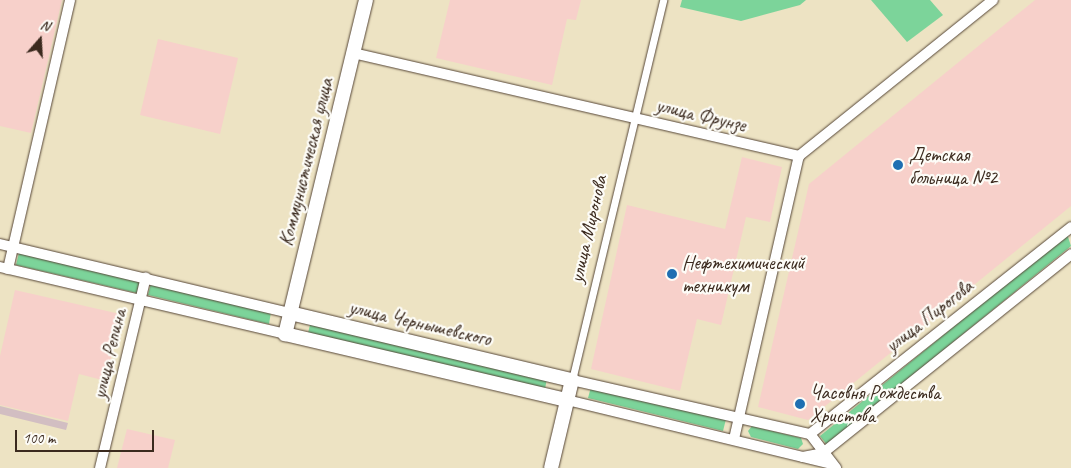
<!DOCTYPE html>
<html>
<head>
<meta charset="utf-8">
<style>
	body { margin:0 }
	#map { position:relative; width:1071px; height:468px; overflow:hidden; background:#ede3c3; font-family:Caveat,sans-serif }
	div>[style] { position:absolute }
	.built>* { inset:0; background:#f7d0ca }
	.industrial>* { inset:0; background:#d2bec2 }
	.green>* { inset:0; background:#7cd49a }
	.roads { filter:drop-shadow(0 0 1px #564637) drop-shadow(0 0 1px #564637) }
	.pedestrian>* { height:7px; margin:-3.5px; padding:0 3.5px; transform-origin:3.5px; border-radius:3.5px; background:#fff }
	.minor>* { height:10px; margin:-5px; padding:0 5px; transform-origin:5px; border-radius:5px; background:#fff }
	.secondary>* { height:14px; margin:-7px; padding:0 7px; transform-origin:7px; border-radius:7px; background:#fff }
	.dots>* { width:14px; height:14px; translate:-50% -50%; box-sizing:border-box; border:2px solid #fdfcf7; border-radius:50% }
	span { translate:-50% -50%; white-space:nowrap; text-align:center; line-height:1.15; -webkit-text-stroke:4.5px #fdfcf7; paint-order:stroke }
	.street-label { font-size:20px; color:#3b2a1e }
	.poi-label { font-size:20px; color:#3b2a1e }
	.left { translate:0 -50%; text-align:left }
	.north { position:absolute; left:15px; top:15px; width:50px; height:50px; -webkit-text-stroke:4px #fdfcf7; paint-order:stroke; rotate:19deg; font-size:14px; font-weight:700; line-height:20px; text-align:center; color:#3b2a1e }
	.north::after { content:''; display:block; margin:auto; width:18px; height:22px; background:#3b2a1e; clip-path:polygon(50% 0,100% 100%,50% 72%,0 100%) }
	.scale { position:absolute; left:15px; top:430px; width:139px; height:22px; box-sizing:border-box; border:2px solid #3b2a1e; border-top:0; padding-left:6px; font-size:15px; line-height:18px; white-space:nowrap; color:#3b2a1e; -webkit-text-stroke:4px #fdfcf7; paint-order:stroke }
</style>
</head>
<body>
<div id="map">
	<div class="built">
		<div style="clip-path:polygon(0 0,62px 0,31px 133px,0 126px)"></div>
		<div style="clip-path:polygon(450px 0,581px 0,576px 20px,567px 19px,552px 85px,436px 58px)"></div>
		<div style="clip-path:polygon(1035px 0,1071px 0,1071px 206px,808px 420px,758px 407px,809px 184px)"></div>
		<div style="clip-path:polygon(158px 39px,238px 58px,220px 134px,140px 115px)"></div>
		<div style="clip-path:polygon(742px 157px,782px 167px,770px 222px,746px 217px,721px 325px,697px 319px,680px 391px,591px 369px,627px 205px,725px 229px)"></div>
		<div style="clip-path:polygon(15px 290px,120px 314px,106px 381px,79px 374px,68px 421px,0 405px,0 356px)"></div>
		<div style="clip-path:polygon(127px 429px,175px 440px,168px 468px,117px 468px)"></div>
	</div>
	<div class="industrial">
		<div style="clip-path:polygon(0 406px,68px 423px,66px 430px,0 414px)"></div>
	</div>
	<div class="green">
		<div style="clip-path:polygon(682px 0,806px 0,800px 5px,741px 21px,680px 7px)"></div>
		<div style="clip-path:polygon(871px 0,930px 0,943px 15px,907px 42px)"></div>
		<div style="clip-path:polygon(1067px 234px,1071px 246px,827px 445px,820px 436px)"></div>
		<div style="clip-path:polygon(19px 253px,140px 282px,137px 293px,16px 265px)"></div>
		<div style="clip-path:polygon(151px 283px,271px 312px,269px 324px,148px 295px)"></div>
		<div style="clip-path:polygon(311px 321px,547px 378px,545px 389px,308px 333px)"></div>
		<div style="clip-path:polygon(591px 387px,726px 419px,723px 431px,588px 398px)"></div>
		<div style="clip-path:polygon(752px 426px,801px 438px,803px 444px,798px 449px,751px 437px,748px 431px)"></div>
	</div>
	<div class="roads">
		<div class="pedestrian">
			<div style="left:572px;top:380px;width:391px;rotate:-76.5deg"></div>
		</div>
		<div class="minor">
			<div style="left:353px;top:53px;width:458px;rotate:13deg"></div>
			<div style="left:799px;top:156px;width:249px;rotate:-38.8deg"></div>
			<div style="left:0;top:244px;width:298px;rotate:13.4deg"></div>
			<div style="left:0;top:267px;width:293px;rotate:13.2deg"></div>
			<div style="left:8px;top:269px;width:276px;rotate:-77deg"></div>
			<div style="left:572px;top:380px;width:244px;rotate:12.8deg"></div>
			<div style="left:810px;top:434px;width:43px;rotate:52.6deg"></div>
			<div style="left:567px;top:400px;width:273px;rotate:13.6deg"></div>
			<div style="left:810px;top:434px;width:333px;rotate:-38.4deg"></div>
			<div style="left:734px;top:439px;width:290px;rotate:-77.1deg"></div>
			<div style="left:803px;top:457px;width:20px;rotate:-11deg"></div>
			<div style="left:823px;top:453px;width:318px;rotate:-38.7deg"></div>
			<div style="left:100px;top:468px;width:196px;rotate:-76.5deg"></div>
		</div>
		<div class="secondary">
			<div style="left:366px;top:0;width:344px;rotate:103.6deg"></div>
			<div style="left:285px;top:334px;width:290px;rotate:13.2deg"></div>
			<div style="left:290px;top:313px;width:290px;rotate:13.4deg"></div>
			<div style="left:572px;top:380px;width:90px;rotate:103.4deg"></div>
		</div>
	</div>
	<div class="dots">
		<div style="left:898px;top:165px;background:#1f6fb2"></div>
		<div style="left:672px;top:274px;background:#1f6fb2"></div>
		<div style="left:800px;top:404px;background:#1f6fb2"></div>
	</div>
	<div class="street-label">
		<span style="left:701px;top:115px;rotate:13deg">улица Фрунзе</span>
		<span style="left:306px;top:162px;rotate:-76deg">Коммунистическая улица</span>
		<span style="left:588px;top:229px;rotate:-77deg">улица Миронова</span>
		<span style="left:929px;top:316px;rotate:-38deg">улица Пирогова</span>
		<span style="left:420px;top:323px;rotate:13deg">улица Чернышевского</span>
		<span style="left:109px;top:354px;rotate:-77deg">улица Репина</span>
	</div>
	<div class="poi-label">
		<span class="left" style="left:909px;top:166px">Детская<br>больница №2</span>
		<span class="left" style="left:682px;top:274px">Нефтехимический<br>техникум</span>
		<span class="left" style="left:810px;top:404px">Часовня Рождества<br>Христова</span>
	</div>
	<div class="north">N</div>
	<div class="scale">100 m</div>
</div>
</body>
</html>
